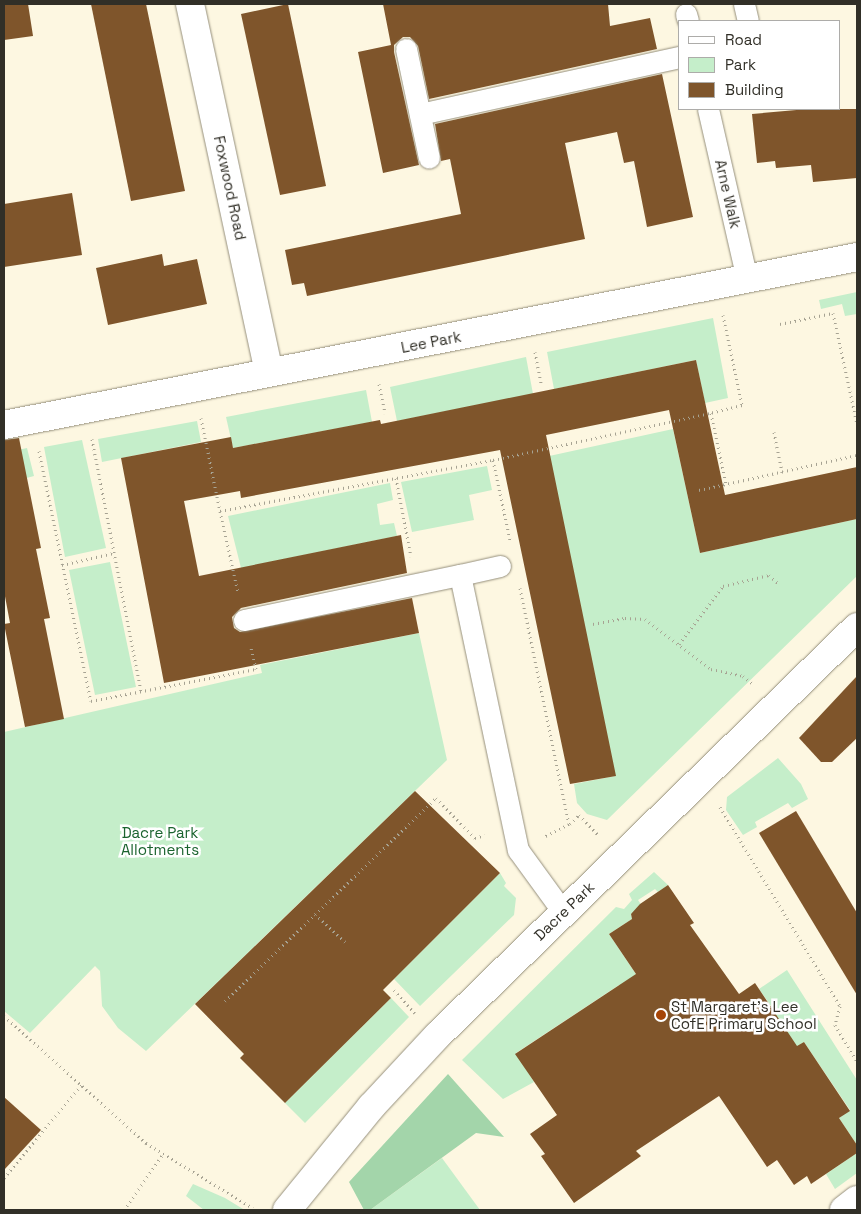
<!DOCTYPE html>
<html>
<head>
<meta charset="utf-8">
<style>
	body { margin:0 }
	#map { position:relative; width:861px; height:1214px; overflow:hidden; background:#fdf7e1; font-family:"Space Grotesk",sans-serif }
	div>[style] { position:absolute }
	.green>* { inset:0; background:#c5eeca }
	.forest>* { inset:0; background:#a3d5aa }
	.building>* { inset:0; background:#7f552b }
	.path>* { height:3px; margin-top:-1.5px; transform-origin:0; background:repeating-linear-gradient(90deg,#a7a393 0 1px,transparent 0 5px) }
	.roads { filter:drop-shadow(0 0 1px #958f7c) drop-shadow(0 0 1px #958f7c) }
	.service>* { height:21px; margin:-10.5px; padding:0 10.5px; transform-origin:10.5px; border-radius:10.5px; background:#fff }
	.minor>* { height:28px; margin:-14px; padding:0 14px; transform-origin:14px; border-radius:14px; background:#fff }
	.dots>* { width:14px; height:14px; translate:-50% -50%; box-sizing:border-box; border:2px solid #fff; border-radius:50% }
	span { translate:-50% -50%; white-space:nowrap; text-align:center; line-height:1.15; -webkit-text-stroke:5px #fff; paint-order:stroke }
	.street-label { font-size:15px; color:#312f27 }
	.park-label { font-size:15px; color:#1a632e }
	.poi-label { font-size:15px; color:#312f27 }
	.left { translate:0 -50%; text-align:left }
	.frame { position:absolute; inset:0; border:5px solid #312f27; pointer-events:none }
	.legend { position:absolute; left:678px; top:20px; width:162px; height:90px; box-sizing:border-box; background:#fff; border:1px solid #adaca9; margin:0; padding:6px 9px; list-style:none; font-size:15px; color:#312f27 }
	.legend li { display:flex; align-items:center; gap:10px; height:25px }
	.legend b { width:25px; border:1px solid #adaca9 }
</style>
</head>
<body>
<div id="map">
	<div class="green">
		<div style="clip-path:polygon(857px 292px,857px 314px,845px 316px,842px 304px,821px 309px,819px 300px)"></div>
		<div style="clip-path:polygon(713px 318px,728px 398px,705px 403px,696px 360px,554px 389px,547px 352px)"></div>
		<div style="clip-path:polygon(526px 357px,533px 394px,397px 421px,390px 387px)"></div>
		<div style="clip-path:polygon(366px 390px,372px 422px,233px 448px,226px 417px)"></div>
		<div style="clip-path:polygon(197px 421px,201px 442px,102px 462px,98px 439px)"></div>
		<div style="clip-path:polygon(673px 429px,700px 553px,857px 519px,857px 576px,607px 820px,587px 814px,577px 803px,574px 784px,615px 776px,504px 466px)"></div>
		<div style="clip-path:polygon(82px 440px,106px 548px,65px 557px,44px 447px)"></div>
		<div style="clip-path:polygon(27px 448px,34px 476px,4px 484px,4px 453px)"></div>
		<div style="clip-path:polygon(487px 466px,492px 490px,469px 495px,474px 520px,412px 532px,401px 482px)"></div>
		<div style="clip-path:polygon(390px 483px,393px 500px,377px 504px,380px 525px,394px 523px,397px 536px,241px 568px,228px 516px)"></div>
		<div style="clip-path:polygon(110px 562px,136px 687px,95px 695px,69px 570px)"></div>
		<div style="clip-path:polygon(419px 633px,447px 760px,146px 1051px,118px 1028px,102px 1006px,100px 971px,95px 966px,30px 1033px,4px 1011px,4px 732px,262px 673px,260px 665px)"></div>
		<div style="clip-path:polygon(778px 758px,801px 784px,808px 799px,792px 808px,788px 803px,755px 822px,757px 827px,743px 835px,726px 810px,727px 797px)"></div>
		<div style="clip-path:polygon(654px 872px,668px 885px,658px 892px,655px 889px,638px 900px,642px 906px,631px 914px,632px 919px,609px 934px,648px 992px,631px 1003px,619px 985px,516px 1053px,534px 1082px,503px 1099px,462px 1060px,616px 907px,624px 909px,632px 900px,629px 894px)"></div>
		<div style="clip-path:polygon(500px 873px,506px 883px,504px 886px,516px 898px,514px 915px,420px 1006px,394px 979px)"></div>
		<div style="clip-path:polygon(787px 970px,857px 1080px,857px 1145px,839px 1118px,850px 1110px,804px 1042px,791px 1051px,764px 1011px,771px 1006px,759px 989px)"></div>
		<div style="clip-path:polygon(391px 998px,409px 1017px,305px 1123px,285px 1103px)"></div>
		<div style="clip-path:polygon(857px 1153px,857px 1173px,835px 1189px,826px 1174px)"></div>
		<div style="clip-path:polygon(442px 1158px,480px 1210px,370px 1210px)"></div>
		<div style="clip-path:polygon(193px 1184px,225px 1198px,243px 1209px,204px 1210px,186px 1196px)"></div>
	</div>
	<div class="forest">
		<div style="clip-path:polygon(448px 1074px,504px 1137px,476px 1133px,370px 1210px,364px 1210px,349px 1182px)"></div>
	</div>
	<div class="building">
		<div style="clip-path:polygon(4px 4px,28px 4px,33px 36px,4px 40px)"></div>
		<div style="clip-path:polygon(91px 4px,146px 4px,185px 191px,131px 201px)"></div>
		<div style="clip-path:polygon(288px 4px,326px 186px,280px 195px,241px 14px)"></div>
		<div style="clip-path:polygon(383px 4px,608px 4px,610px 26px,650px 18px,657px 49px,429px 99px,418px 46px,410px 37px,403px 37px,394px 45px,394px 52px,419px 165px,383px 173px,358px 52px,391px 45px)"></div>
		<div style="clip-path:polygon(662px 74px,693px 217px,647px 227px,634px 161px,624px 163px,617px 132px,565px 143px,585px 239px,307px 296px,304px 283px,292px 285px,285px 250px,461px 214px,450px 159px,441px 161px,435px 124px)"></div>
		<div style="clip-path:polygon(808px 109px,857px 109px,857px 178px,813px 182px,811px 165px,776px 168px,775px 161px,757px 163px,752px 114px)"></div>
		<div style="clip-path:polygon(72px 193px,82px 255px,4px 267px,4px 204px)"></div>
		<div style="clip-path:polygon(162px 254px,164px 266px,197px 259px,207px 304px,108px 325px,96px 268px)"></div>
		<div style="clip-path:polygon(696px 360px,725px 495px,857px 467px,857px 519px,700px 553px,669px 410px,546px 435px,616px 776px,570px 784px,500px 450px,241px 498px,240px 491px,184px 501px,199px 576px,401px 535px,407px 573px,241px 608px,232px 617px,234px 628px,240px 632px,412px 598px,419px 633px,164px 683px,121px 458px,231px 437px,233px 448px,380px 420px,381px 424px)"></div>
		<div style="clip-path:polygon(19px 438px,41px 548px,36px 549px,50px 618px,44px 619px,64px 719px,25px 727px,4px 624px,10px 623px,4px 591px,4px 440px)"></div>
		<div style="clip-path:polygon(857px 676px,857px 738px,832px 762px,821px 762px,799px 738px)"></div>
		<div style="clip-path:polygon(415px 791px,500px 873px,383px 990px,391px 998px,285px 1103px,240px 1058px,244px 1054px,195px 1004px)"></div>
		<div style="clip-path:polygon(796px 811px,857px 913px,857px 995px,759px 833px)"></div>
		<div style="clip-path:polygon(668px 885px,694px 923px,690px 925px,739px 994px,755px 983px,797px 1046px,804px 1042px,850px 1111px,839px 1118px,857px 1145px,857px 1153px,811px 1184px,807px 1176px,794px 1185px,777px 1160px,767px 1167px,719px 1096px,636px 1151px,641px 1156px,574px 1203px,541px 1156px,545px 1154px,530px 1134px,557px 1115px,515px 1054px,636px 974px,609px 934px,632px 919px,631px 914px,640px 904px)"></div>
		<div style="clip-path:polygon(4px 1097px,41px 1130px,4px 1170px)"></div>
	</div>
	<div class="path">
		<div style="left:723px;top:315px;width:92px;rotate:78.1deg"></div>
		<div style="left:742px;top:405px;width:32px;rotate:166deg"></div>
		<div style="left:711px;top:413px;width:73px;rotate:78.1deg"></div>
		<div style="left:780px;top:324px;width:54px;rotate:-11.7deg"></div>
		<div style="left:833px;top:313px;width:114px;rotate:77.8deg"></div>
		<div style="left:535px;top:352px;width:32px;rotate:79deg"></div>
		<div style="left:379px;top:384px;width:30px;rotate:78deg"></div>
		<div style="left:201px;top:418px;width:95px;rotate:78.5deg"></div>
		<div style="left:220px;top:511px;width:278px;rotate:-10.6deg"></div>
		<div style="left:493px;top:460px;width:223px;rotate:-12.2deg"></div>
		<div style="left:774px;top:432px;width:41px;rotate:78.7deg"></div>
		<div style="left:92px;top:439px;width:257px;rotate:79deg"></div>
		<div style="left:39px;top:451px;width:255px;rotate:78.3deg"></div>
		<div style="left:91px;top:701px;width:168px;rotate:-11deg"></div>
		<div style="left:256px;top:669px;width:23px;rotate:-103deg"></div>
		<div style="left:493px;top:460px;width:82px;rotate:78deg"></div>
		<div style="left:396px;top:478px;width:80px;rotate:79.2deg"></div>
		<div style="left:699px;top:490px;width:162px;rotate:-12.5deg"></div>
		<div style="left:220px;top:511px;width:83px;rotate:77.5deg"></div>
		<div style="left:62px;top:565px;width:53px;rotate:-13deg"></div>
		<div style="left:520px;top:588px;width:241px;rotate:78.3deg"></div>
		<div style="left:569px;top:824px;width:27px;rotate:153deg"></div>
		<div style="left:593px;top:624px;width:33px;rotate:-11deg"></div>
		<div style="left:625px;top:618px;width:20px;rotate:3deg"></div>
		<div style="left:645px;top:619px;width:83px;rotate:37.1deg"></div>
		<div style="left:711px;top:669px;width:33px;rotate:12deg"></div>
		<div style="left:743px;top:676px;width:11px;rotate:38deg"></div>
		<div style="left:679px;top:644px;width:73px;rotate:-52.8deg"></div>
		<div style="left:723px;top:586px;width:47px;rotate:-13.4deg"></div>
		<div style="left:769px;top:575px;width:12px;rotate:42deg"></div>
		<div style="left:720px;top:807px;width:232px;rotate:58.9deg"></div>
		<div style="left:840px;top:1006px;width:20px;rotate:105deg"></div>
		<div style="left:835px;top:1025px;width:42px;rotate:58.6deg"></div>
		<div style="left:570px;top:824px;width:13px;rotate:-45deg"></div>
		<div style="left:579px;top:815px;width:28px;rotate:46deg"></div>
		<div style="left:315px;top:914px;width:41px;rotate:43deg"></div>
		<div style="left:394px;top:990px;width:31px;rotate:48deg"></div>
		<div style="left:225px;top:1001px;width:293px;rotate:-43.9deg"></div>
		<div style="left:436px;top:798px;width:56px;rotate:45.7deg"></div>
		<div style="left:475px;top:838px;width:10px;rotate:-17deg"></div>
		<div style="left:4px;top:1016px;width:191px;rotate:41.8deg"></div>
		<div style="left:146px;top:1143px;width:125px;rotate:31.3deg"></div>
		<div style="left:4px;top:1178px;width:122px;rotate:-50.3deg"></div>
		<div style="left:124px;top:1210px;width:68px;rotate:-55.1deg"></div>
	</div>
	<div class="roads">
		<div class="service">
			<div style="left:744px;top:4px;width:17px;rotate:77deg"></div>
			<div style="left:686px;top:14px;width:7px;rotate:74deg"></div>
			<div style="left:406px;top:49px;width:111px;rotate:78.1deg"></div>
			<div style="left:708px;top:109px;width:174px;rotate:77.1deg"></div>
			<div style="left:420px;top:114px;width:266px;rotate:-12.4deg"></div>
			<div style="left:460px;top:575px;width:41px;rotate:-12.7deg"></div>
			<div style="left:244px;top:620px;width:221px;rotate:-11.8deg"></div>
			<div style="left:460px;top:575px;width:281px;rotate:78.1deg"></div>
			<div style="left:518px;top:850px;width:77px;rotate:54deg"></div>
		</div>
		<div class="minor">
			<div style="left:190px;top:4px;width:376px;rotate:77.9deg"></div>
			<div style="left:4px;top:425px;width:869px;rotate:-11.14deg"></div>
			<div style="left:287px;top:1210px;width:133px;rotate:-50.8deg"></div>
			<div style="left:371px;top:1107px;width:97px;rotate:-47.1deg"></div>
			<div style="left:437px;top:1036px;width:586px;rotate:-44.24deg"></div>
			<div style="left:844px;top:1210px;width:16px;rotate:-38deg"></div>
		</div>
	</div>
	<div class="dots">
		<div style="left:661px;top:1015px;background:#a64406"></div>
	</div>
	<div class="street-label">
		<span style="left:230px;top:188px;rotate:78deg">Foxwood Road</span>
		<span style="left:728px;top:194px;rotate:77deg">Arne Walk</span>
		<span style="left:431px;top:342px;rotate:-11deg">Lee Park</span>
		<span style="left:564px;top:911px;rotate:-44deg">Dacre Park</span>
	</div>
	<div class="park-label">
		<span style="left:160px;top:841px">Dacre Park<br>Allotments</span>
	</div>
	<div class="poi-label">
		<span class="left" style="left:671px;top:1015px">St Margaret's Lee<br>CofE Primary School</span>
	</div>
	<div class="frame"></div>
	<ul class="legend">
	<li><b style="height:6px;background:#fff"></b>Road</li>
	<li><b style="height:14px;background:#c5eeca"></b>Park</li>
	<li><b style="height:14px;background:#7f552b"></b>Building</li>
	</ul>
</div>
</body>
</html>
